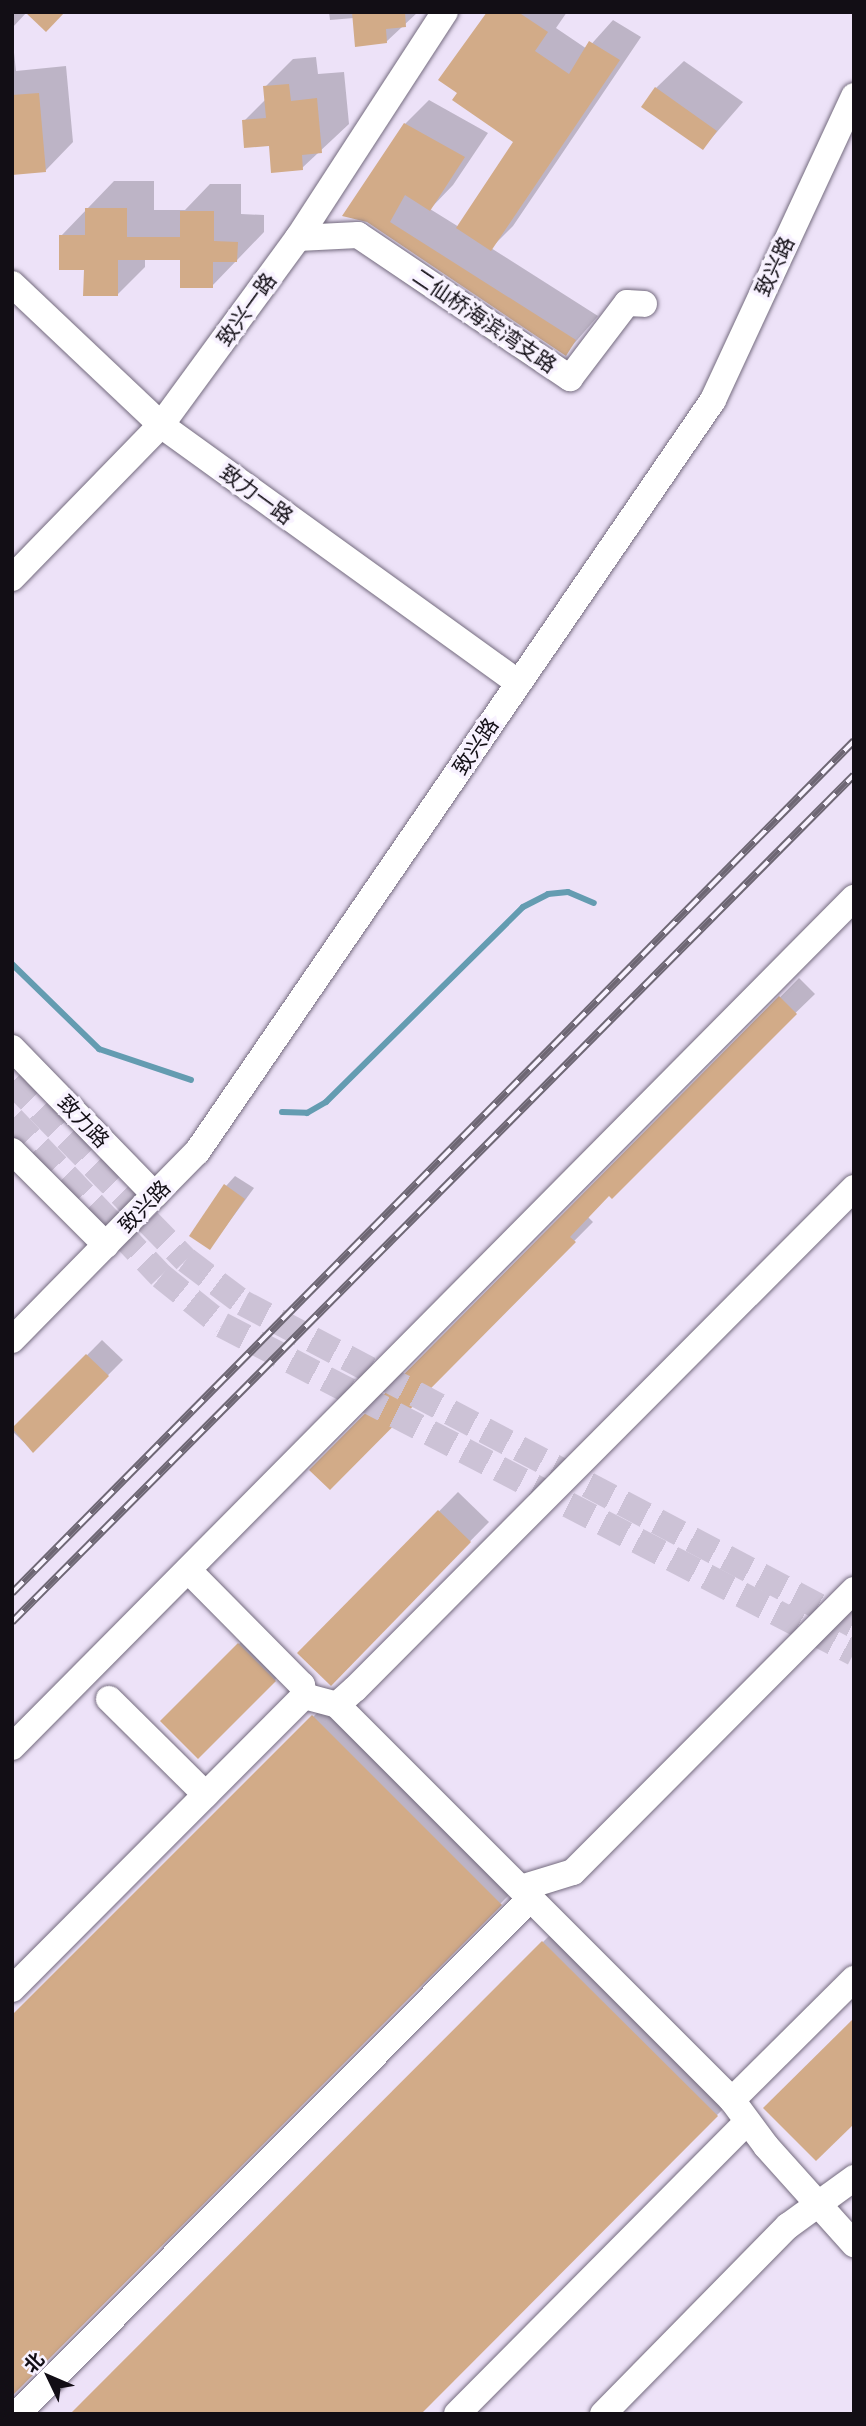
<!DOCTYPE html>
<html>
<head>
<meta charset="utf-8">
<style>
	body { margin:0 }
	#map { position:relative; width:866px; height:2426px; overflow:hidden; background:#ede2f8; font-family:"Noto Sans","Noto Sans SC",sans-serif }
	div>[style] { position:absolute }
	.shadow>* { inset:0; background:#0003 }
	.stream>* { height:6px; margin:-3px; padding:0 3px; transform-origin:3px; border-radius:3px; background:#649cb1 }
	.building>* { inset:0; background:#d2ab88 }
	.minor-tunnel>* { height:26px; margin-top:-13px; transform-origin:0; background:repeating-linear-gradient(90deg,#ccc2d6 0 26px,transparent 0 39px) }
	.roads { filter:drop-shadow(0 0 2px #746b7e) drop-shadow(0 0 2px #746b7e) }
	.minor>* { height:26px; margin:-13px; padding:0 13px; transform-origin:13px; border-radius:13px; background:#fff }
	.rail>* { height:8px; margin-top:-4px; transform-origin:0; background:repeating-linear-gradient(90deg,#f8f2ff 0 16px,#6e6774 0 32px); box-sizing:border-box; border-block:2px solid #6e6774 }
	span { translate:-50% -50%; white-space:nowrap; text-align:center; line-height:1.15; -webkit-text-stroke:7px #f8f2ff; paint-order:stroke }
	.street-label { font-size:21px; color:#120e15 }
	.frame { position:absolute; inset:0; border:14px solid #120e15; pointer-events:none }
	.north { position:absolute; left:14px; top:2342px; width:70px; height:70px; -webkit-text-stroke:5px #f8f2ff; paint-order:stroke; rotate:314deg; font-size:19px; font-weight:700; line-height:28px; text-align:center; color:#120e15 }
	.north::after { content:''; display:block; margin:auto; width:24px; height:32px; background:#120e15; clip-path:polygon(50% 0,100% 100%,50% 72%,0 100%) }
</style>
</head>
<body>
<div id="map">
	<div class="shadow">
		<div style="clip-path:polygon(12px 12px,27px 12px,12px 28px)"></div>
		<div style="clip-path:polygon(329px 12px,418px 12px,386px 42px,354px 18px,330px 20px)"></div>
		<div style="clip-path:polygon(488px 12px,567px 12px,556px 28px,587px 49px,613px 20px,641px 37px,513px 226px,491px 248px,598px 316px,565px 354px,368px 220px,405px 124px,429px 100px,488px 133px,453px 185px,430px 209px,459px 227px,516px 141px,459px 93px)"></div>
		<div style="clip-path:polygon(12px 34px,16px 71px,66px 66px,73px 142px,46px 170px,12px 173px)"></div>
		<div style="clip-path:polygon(316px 57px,318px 74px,344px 72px,349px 124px,302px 168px,244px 121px,266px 99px,265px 87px,293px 59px)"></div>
		<div style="clip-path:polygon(684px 61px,743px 102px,703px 148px,656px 88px)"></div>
		<div style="clip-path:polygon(114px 181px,154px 181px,154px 210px,185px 210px,210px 184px,241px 184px,241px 214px,264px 215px,264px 232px,212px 286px,182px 259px,145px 259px,145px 267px,117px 295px,85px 268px,61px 236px)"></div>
		<div style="clip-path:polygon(799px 978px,815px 994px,609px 1194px,588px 1217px,593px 1222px,330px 1488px,312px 1470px)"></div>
		<div style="clip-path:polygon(235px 1176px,254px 1188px,210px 1248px,226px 1186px)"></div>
		<div style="clip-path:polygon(102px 1340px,123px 1360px,33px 1451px,12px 1431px)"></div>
		<div style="clip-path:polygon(458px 1492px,489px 1522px,331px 1683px,300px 1653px)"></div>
		<div style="clip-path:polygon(258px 1625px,294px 1661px,198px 1757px,162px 1721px)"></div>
		<div style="clip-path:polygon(333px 1697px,520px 1884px,12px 2394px,12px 2018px)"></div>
		<div style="clip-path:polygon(562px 1923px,736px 2096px,419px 2414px,72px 2414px)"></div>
	</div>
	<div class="stream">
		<div style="left:12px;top:964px;width:122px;rotate:44.3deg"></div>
		<div style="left:99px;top:1049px;width:97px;rotate:18.6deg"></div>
		<div style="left:282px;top:1112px;width:25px;rotate:2deg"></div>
		<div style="left:307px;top:1113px;width:22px;rotate:-30deg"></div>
		<div style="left:326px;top:1102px;width:277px;rotate:-44.7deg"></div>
		<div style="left:523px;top:907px;width:28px;rotate:-27deg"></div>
		<div style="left:548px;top:894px;width:20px;rotate:-6deg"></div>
		<div style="left:568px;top:892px;width:28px;rotate:23deg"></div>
	</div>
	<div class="building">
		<div style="clip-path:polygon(25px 12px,65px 12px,46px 32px)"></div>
		<div style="clip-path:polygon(352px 12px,405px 12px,406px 27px,386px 29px,387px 43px,355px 47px)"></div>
		<div style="clip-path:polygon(487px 12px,518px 12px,548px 32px,535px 51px,569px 74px,589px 41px,620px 60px,491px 251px,456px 228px,513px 142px,452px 100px,457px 93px,438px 80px)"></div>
		<div style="clip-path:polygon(289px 84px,291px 101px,317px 98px,322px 153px,302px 155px,303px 170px,271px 173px,269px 146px,244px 148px,242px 120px,266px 118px,263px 86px)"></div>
		<div style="clip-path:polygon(655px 87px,717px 131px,703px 150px,641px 107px)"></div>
		<div style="clip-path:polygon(39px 93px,46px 172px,12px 175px,12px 95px)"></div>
		<div style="clip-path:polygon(404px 123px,465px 157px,430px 211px,405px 195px,390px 222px,576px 340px,566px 356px,367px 222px,342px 216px)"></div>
		<div style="clip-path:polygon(85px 208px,127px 208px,127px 237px,180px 237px,180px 211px,214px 211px,214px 241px,238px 242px,237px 262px,213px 262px,213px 288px,180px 288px,180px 260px,118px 260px,118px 296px,83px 296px,84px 270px,59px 270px,59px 235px,85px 235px)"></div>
		<div style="clip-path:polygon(779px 996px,797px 1014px,612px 1199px,609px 1196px,570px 1237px,576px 1242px,330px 1490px,309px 1470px)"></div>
		<div style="clip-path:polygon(224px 1184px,245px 1199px,210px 1250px,189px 1236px)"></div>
		<div style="clip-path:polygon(86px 1354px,109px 1376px,33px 1453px,12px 1428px)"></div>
		<div style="clip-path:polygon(438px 1510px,471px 1542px,331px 1686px,297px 1653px)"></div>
		<div style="clip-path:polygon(238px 1643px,276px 1681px,198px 1759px,160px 1721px)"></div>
		<div style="clip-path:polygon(312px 1715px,502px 1905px,12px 2396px,12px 2015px)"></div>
		<div style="clip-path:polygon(542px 1941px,718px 2116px,421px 2414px,70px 2414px)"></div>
		<div style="clip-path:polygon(854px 2018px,854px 2124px,816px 2161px,763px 2108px)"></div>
	</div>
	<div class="minor-tunnel">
		<div style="left:12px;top:1082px;width:249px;rotate:45.7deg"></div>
		<div style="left:186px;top:1260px;width:71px;rotate:37deg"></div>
		<div style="left:243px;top:1303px;width:691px;rotate:27.79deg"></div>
		<div style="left:12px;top:1119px;width:216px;rotate:46.5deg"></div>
		<div style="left:161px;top:1276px;width:78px;rotate:38.8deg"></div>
		<div style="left:222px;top:1325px;width:712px;rotate:27.43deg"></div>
	</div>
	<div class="roads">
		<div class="minor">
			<div style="left:298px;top:238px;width:60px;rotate:-2.9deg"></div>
			<div style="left:358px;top:235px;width:256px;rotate:34deg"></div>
			<div style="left:570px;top:378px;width:94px;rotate:-52.8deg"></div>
			<div style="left:627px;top:303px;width:17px;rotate:3deg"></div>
			<div style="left:12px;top:284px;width:205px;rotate:43.4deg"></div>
			<div style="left:161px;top:425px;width:441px;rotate:35.8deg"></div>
			<div style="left:12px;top:578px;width:214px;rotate:-45.8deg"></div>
			<div style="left:161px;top:425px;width:232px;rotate:-53.8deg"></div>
			<div style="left:298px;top:238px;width:270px;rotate:-57deg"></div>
			<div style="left:12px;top:1048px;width:205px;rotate:45.8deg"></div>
			<div style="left:12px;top:1151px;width:133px;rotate:45deg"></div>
			<div style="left:12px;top:1340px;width:264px;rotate:-45.5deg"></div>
			<div style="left:197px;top:1152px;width:912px;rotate:-55.54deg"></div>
			<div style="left:713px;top:400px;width:335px;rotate:-65.1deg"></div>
			<div style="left:188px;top:1570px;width:162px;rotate:45.3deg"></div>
			<div style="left:302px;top:1685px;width:11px;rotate:80deg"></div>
			<div style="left:109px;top:1699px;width:136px;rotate:44.7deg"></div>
			<div style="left:337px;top:1705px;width:559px;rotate:45deg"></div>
			<div style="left:732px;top:2100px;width:57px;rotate:53.5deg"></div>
			<div style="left:766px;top:2146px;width:132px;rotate:48.1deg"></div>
			<div style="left:12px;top:1747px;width:1196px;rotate:-45.24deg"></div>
			<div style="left:521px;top:1888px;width:54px;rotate:-17.1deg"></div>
			<div style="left:573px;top:1872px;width:398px;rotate:-45.1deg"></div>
			<div style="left:12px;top:1989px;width:414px;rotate:-45.1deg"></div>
			<div style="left:304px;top:1696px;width:34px;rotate:15deg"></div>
			<div style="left:337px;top:1705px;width:24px;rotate:-42deg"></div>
			<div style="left:355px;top:1689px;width:707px;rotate:-45.11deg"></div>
			<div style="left:732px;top:2100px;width:172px;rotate:-44.8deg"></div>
			<div style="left:17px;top:2414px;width:728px;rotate:-45.11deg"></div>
			<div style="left:457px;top:2414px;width:412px;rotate:-45.2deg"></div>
			<div style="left:603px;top:2414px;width:264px;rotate:-45.5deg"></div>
			<div style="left:788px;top:2226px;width:82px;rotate:-36deg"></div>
		</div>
	</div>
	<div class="rail">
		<div style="left:12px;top:1593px;width:1198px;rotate:-45.34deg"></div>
		<div style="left:12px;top:1622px;width:1194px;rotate:-45.17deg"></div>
	</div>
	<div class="street-label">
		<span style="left:774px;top:266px;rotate:-65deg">致兴路</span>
		<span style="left:246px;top:309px;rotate:-54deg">致兴一路</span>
		<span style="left:485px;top:320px;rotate:34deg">二仙桥海滨湾支路</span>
		<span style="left:257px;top:494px;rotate:36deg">致力一路</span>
		<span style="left:475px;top:746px;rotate:-56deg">致兴路</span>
		<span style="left:84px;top:1121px;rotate:46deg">致力路</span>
		<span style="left:144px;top:1206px;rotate:-46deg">致兴路</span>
	</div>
	<div class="frame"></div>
	<div class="north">北</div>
</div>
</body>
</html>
